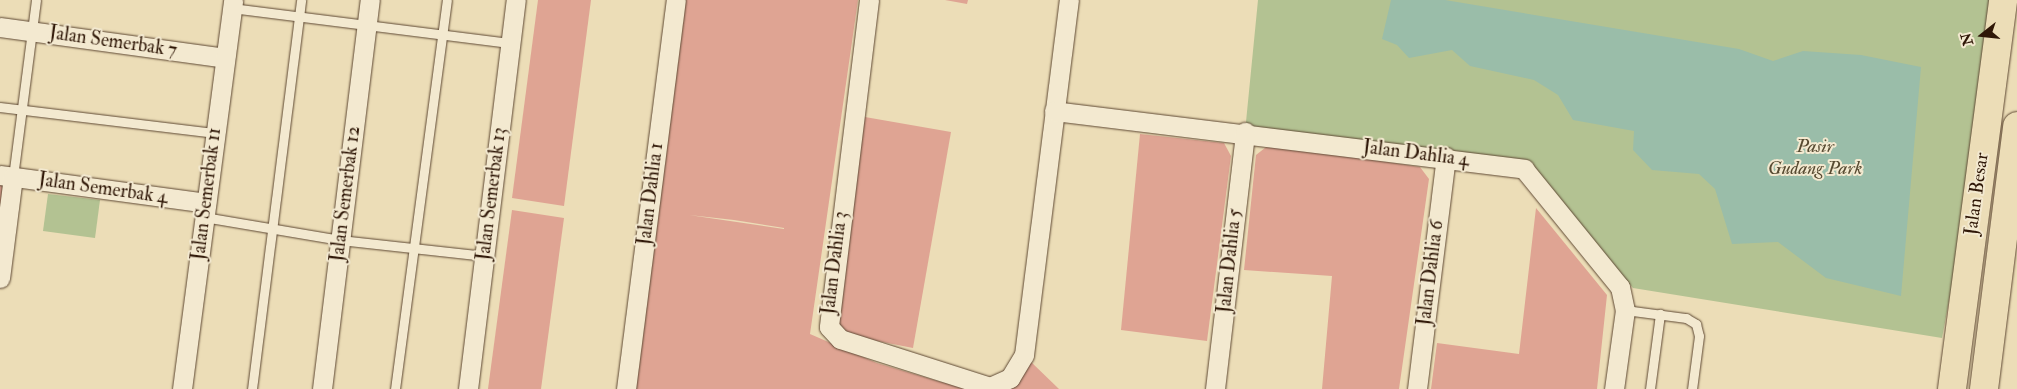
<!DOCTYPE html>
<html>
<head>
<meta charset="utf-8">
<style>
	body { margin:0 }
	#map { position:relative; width:2017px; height:389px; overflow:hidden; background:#ecddb7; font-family:"IM FELL Double Pica",serif }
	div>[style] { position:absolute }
	.green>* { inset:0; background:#b3c292 }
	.water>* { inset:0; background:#9abda9 }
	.building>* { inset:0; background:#dfa493 }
	.roads { filter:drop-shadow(0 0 1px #5e4833) drop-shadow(0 0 1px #5e4833) }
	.service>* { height:9px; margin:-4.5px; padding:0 4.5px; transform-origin:4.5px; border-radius:4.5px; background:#f3e9d0 }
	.minor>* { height:19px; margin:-9.5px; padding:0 9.5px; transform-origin:9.5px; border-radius:9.5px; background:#f3e9d0 }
	.primary>* { height:28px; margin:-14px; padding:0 14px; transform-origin:14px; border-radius:14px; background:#ecddb7 }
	span { translate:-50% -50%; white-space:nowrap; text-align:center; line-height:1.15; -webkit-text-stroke:4px #f3e9d0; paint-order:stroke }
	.street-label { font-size:19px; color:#2f1707 }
	.park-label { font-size:19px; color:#574a31; font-style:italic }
	.north { position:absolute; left:1957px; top:10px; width:50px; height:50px; -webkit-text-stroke:4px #f3e9d0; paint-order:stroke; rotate:254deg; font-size:14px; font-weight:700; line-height:20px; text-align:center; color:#2f1707 }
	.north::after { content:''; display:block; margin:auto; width:18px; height:22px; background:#2f1707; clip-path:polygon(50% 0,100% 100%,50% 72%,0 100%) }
</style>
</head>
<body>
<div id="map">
	<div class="green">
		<div style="clip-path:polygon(1258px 0,1993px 0,1999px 37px,1942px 338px,1633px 288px,1531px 174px,1245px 132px)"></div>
		<div style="clip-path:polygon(48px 194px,100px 200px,95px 238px,43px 231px)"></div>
	</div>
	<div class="water">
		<div style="clip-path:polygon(1391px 0,1445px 0,1739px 49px,1773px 61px,1803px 51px,1861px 55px,1921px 67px,1901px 296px,1826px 278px,1778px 242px,1732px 244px,1715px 189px,1699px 174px,1652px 170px,1633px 150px,1634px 131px,1573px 120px,1558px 95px,1534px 80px,1470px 66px,1452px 50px,1409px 58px,1397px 45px,1382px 39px)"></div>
	</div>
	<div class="building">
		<div style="clip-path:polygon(538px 0,591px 0,564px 206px,512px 198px)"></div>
		<div style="clip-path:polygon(evenodd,681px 0,858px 0,810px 334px,877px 363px,941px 382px,977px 389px,630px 389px,681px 0,689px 215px,734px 220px,784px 228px,784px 229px,689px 215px)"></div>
		<div style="clip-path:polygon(945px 0,968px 0,967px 4px)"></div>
		<div style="clip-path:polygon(865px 117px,951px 132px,913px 348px,852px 336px,840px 327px,834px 305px)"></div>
		<div style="clip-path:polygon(1140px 134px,1224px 143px,1231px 156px,1207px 341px,1121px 330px)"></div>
		<div style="clip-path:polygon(1270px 144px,1420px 167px,1429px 179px,1399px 389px,1322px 389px,1332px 276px,1244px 270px,1256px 155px)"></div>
		<div style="clip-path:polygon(0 185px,4px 185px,0 208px)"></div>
		<div style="clip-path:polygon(1536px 208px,1607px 295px,1597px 389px,1431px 389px,1437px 343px,1519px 354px)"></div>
		<div style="clip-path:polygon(512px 210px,564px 218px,541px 389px,488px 389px)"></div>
		<div style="clip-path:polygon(1029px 360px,1059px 389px,1002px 389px)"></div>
	</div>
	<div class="roads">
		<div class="service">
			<div style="left:232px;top:8px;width:281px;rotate:7.2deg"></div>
			<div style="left:0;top:107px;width:217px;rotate:6.9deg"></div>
			<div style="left:13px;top:177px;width:178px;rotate:-82.6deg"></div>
			<div style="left:204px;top:217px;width:138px;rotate:9.6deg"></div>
			<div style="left:340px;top:240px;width:146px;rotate:6.3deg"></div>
			<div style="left:1625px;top:310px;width:62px;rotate:7.5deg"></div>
			<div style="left:1686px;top:318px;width:12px;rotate:31deg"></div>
			<div style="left:1696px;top:324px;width:12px;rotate:76deg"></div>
			<div style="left:1699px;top:336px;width:53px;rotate:97.5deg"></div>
			<div style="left:252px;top:389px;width:392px;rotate:-82.8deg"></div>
			<div style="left:395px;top:389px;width:392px;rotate:-82.4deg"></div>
			<div style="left:1650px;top:389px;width:76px;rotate:-82.4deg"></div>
		</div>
		<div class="minor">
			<div style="left:869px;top:0;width:329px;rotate:97deg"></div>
			<div style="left:829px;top:327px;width:16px;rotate:47deg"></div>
			<div style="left:840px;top:339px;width:157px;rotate:17.7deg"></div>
			<div style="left:990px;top:387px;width:22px;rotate:-24deg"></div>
			<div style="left:1010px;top:378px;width:27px;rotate:-59deg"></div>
			<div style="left:1024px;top:355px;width:358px;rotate:-82.8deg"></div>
			<div style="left:0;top:27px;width:227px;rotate:7.8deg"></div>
			<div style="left:1054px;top:111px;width:474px;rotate:7deg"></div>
			<div style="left:1524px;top:169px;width:152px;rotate:50.9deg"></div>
			<div style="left:1620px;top:287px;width:24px;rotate:78deg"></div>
			<div style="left:1625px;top:310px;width:80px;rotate:97.9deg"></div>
			<div style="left:0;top:175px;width:208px;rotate:7.7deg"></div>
			<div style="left:0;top:278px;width:102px;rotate:-82.7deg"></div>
			<div style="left:182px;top:389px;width:392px;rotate:-82.5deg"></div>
			<div style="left:322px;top:389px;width:392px;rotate:-83deg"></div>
			<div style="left:468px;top:389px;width:392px;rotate:-83deg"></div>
			<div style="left:626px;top:389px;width:392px;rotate:-82.7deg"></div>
			<div style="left:1215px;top:389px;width:259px;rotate:-83.3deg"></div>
			<div style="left:1417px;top:389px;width:234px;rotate:-82.9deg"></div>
		</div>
		<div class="primary">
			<div style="left:1952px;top:389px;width:392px;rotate:-82.5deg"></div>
			<div style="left:1984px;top:389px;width:265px;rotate:-82.8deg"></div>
		</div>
	</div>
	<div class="street-label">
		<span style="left:113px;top:42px;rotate:8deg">Jalan Semerbak 7</span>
		<span style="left:1416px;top:154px;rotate:7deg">Jalan Dahlia 4</span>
		<span style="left:103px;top:189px;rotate:8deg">Jalan Semerbak 4</span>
		<span style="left:207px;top:194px;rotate:-83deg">Jalan Semerbak 11</span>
		<span style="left:346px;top:194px;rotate:-83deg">Jalan Semerbak 12</span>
		<span style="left:492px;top:194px;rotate:-83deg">Jalan Semerbak 13</span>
		<span style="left:651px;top:194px;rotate:-83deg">Jalan Dahlia 1</span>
		<span style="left:1977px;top:194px;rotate:-82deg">Jalan Besar</span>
		<span style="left:1230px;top:261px;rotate:-84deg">Jalan Dahlia 5</span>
		<span style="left:835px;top:263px;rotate:-83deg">Jalan Dahlia 3</span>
		<span style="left:1431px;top:273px;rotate:-83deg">Jalan Dahlia 6</span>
	</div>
	<div class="park-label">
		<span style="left:1815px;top:158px">Pasir<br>Gudang Park</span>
	</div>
	<div class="north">N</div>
</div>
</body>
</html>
